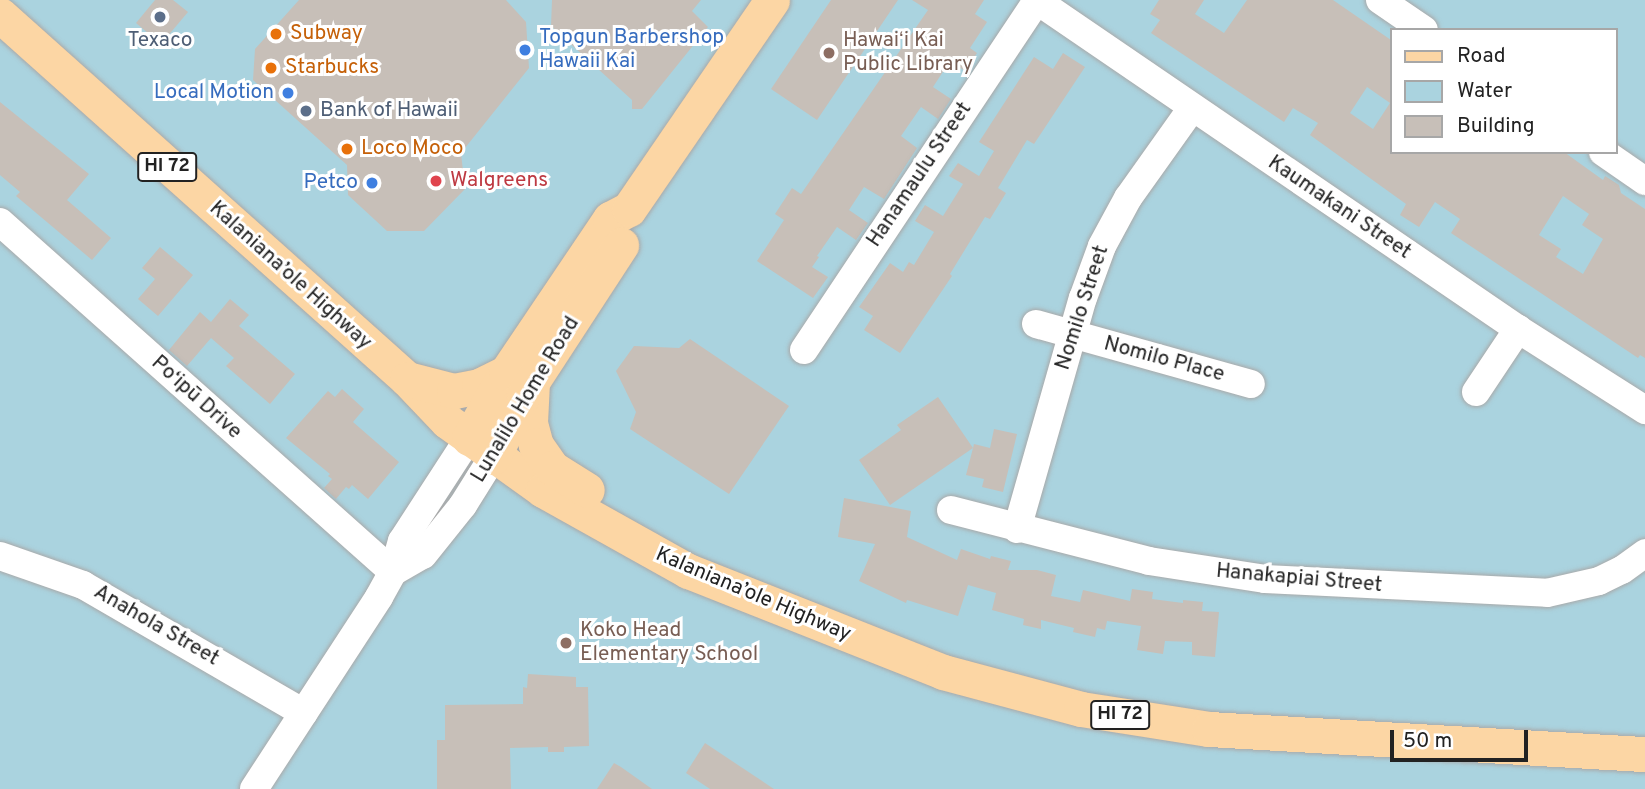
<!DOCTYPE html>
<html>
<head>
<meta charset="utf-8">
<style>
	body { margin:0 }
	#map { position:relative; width:1645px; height:789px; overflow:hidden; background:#f2efe9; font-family:Overpass,sans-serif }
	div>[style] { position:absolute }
	.water>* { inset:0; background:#aad3df }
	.building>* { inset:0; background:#c7bfb8 }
	.roads { filter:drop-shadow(0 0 2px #a9a9a9) drop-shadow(0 0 2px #a9a9a9) }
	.minor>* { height:28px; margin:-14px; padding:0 14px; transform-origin:14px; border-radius:14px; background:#fff }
	.major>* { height:35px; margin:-17.5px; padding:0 17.5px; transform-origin:17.5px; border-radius:17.5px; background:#fcd6a4 }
	.dots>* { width:19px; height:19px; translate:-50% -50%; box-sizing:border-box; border:4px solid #fff; border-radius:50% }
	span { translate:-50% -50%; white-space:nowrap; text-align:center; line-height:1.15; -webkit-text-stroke:6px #fff; paint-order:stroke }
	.shield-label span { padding:2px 5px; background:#fff; border:2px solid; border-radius:5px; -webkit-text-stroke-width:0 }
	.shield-label { font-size:19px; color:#222; font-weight:700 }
	.food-label { font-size:21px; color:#c56008 }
	.left { translate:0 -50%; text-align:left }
	.shop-label { font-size:21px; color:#366cbe }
	.right { translate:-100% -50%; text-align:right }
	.service-label { font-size:21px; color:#4e5e75 }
	.education-label { font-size:21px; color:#785e54 }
	.street-label { font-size:21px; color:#222 }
	.health-label { font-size:21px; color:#be3a42 }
	.legend { position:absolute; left:1390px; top:28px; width:228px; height:126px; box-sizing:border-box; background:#fff; border:2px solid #a7a7a7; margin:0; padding:9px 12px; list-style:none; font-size:21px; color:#222 }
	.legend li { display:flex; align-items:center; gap:14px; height:35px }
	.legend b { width:35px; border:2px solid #a7a7a7 }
	.scale { position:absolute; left:1390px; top:730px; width:138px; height:32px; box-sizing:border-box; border:4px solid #222; border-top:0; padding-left:9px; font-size:21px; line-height:24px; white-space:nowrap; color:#222; -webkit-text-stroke:5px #fff; paint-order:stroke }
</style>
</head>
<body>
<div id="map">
	<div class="water">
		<div style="clip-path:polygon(evenodd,0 0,1645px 0,1645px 789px,0 789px,0 0,1391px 30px,1615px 30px,1615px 152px,1391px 152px,1391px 30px)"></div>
	</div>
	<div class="building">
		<div style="clip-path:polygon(155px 0,173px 0,188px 12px,161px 44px,136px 23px)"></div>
		<div style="clip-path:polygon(299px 0,506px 0,526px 22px,529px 68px,461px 153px,465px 189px,424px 231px,387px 231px,348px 195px,347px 165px,253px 80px,255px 49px)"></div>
		<div style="clip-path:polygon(552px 0,701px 0,692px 11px,708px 27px,642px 109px,632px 109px,632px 100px,551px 26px)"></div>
		<div style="clip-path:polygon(831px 0,898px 0,817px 120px,771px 89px)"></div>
		<div style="clip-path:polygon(912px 0,984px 0,975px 14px,987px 22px,970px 48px,977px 53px,965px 71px,950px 61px,933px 87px,951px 99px,938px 119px,921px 107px,901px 136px,917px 148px,884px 199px,864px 187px,849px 210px,868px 223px,856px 240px,837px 227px,817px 256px,819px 257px,812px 267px,828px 277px,813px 298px,757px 261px,784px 220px,775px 214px,792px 188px,801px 194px,928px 10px)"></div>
		<div style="clip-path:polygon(evenodd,1159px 0,1204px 0,1195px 14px,1224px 33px,1247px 0,1333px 0,1391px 40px,1391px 152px,1564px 152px,1603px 180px,1605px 176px,1619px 185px,1621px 193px,1645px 209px,1645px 358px,1640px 355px,1638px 358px,1451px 233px,1460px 219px,1435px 202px,1419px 227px,1400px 215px,1406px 204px,1310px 135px,1318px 123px,1293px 108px,1284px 122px,1151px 33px,1160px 20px,1150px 14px,1159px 0,1367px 87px,1390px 103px,1373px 129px,1350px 113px,1367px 87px,1159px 0,1563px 196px,1589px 214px,1582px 225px,1603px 239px,1583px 274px,1556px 257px,1561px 249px,1539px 235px,1563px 196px)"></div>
		<div style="clip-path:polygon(1063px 53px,1085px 67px,1034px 144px,1027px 140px,998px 188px,1006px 193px,990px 219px,985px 217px,950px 274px,952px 276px,900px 353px,864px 330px,873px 316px,859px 307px,890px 263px,903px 272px,909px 262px,914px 265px,934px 232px,915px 221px,925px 205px,943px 216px,963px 184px,949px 176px,958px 163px,979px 176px,994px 151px,979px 142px,1034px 57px,1053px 69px)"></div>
		<div style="clip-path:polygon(0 102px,89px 174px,67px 200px,111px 238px,92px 260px,16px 196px,20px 192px,0 175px)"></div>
		<div style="clip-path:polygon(160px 247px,193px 275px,158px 316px,138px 299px,155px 279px,142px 268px)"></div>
		<div style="clip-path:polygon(230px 299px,249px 315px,239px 326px,295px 374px,270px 404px,226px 366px,234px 358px,211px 338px,187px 366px,169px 350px,200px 312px,211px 322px)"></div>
		<div style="clip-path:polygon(690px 339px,789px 406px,729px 494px,630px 429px,636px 412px,616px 371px,634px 346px,679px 348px)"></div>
		<div style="clip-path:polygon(342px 389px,364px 409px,353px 422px,399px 462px,368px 499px,352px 485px,349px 489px,346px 487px,336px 499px,324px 488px,332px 479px,328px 476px,330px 474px,286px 438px,328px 391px,335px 397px)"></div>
		<div style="clip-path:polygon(938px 397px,973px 448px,974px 444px,990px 448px,994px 429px,1017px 434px,1003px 492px,982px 487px,984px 479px,966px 475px,973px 448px,890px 505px,859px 460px,901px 430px,897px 425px)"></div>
		<div style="clip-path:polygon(844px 498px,911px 511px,907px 537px,957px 560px,961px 549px,990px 559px,991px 556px,1011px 561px,1008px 570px,1037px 570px,1056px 575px,1051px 596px,1080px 602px,1083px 590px,1130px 601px,1132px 589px,1153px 592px,1152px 599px,1183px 603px,1183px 600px,1203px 602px,1202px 611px,1219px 612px,1215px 657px,1192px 655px,1192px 642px,1165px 641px,1163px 654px,1137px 650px,1141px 626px,1107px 621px,1105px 630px,1097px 628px,1095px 637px,1073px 632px,1074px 628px,1041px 620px,1041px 629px,1023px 625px,1024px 619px,992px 610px,996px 593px,968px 585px,958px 616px,907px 600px,906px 603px,859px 581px,875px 544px,838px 537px)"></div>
		<div style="clip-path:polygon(528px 674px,576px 677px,576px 687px,588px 687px,589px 746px,564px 747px,564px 752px,548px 752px,548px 747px,510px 748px,511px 789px,437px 789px,437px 740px,445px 740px,445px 705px,523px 704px,523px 687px,527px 688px)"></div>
		<div style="clip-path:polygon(705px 743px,774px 789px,710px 789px,686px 773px)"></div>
		<div style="clip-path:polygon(614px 763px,621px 767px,652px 789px,597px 789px)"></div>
	</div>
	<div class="roads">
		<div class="minor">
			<div style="left:1036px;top:0;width:584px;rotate:34.32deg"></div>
			<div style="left:1518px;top:329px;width:151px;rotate:32.5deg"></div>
			<div style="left:1380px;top:0;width:53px;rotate:34.3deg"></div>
			<div style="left:1603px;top:152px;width:51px;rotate:34.6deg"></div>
			<div style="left:0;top:222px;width:526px;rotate:41.69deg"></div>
			<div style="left:1036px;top:324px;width:223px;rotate:15.6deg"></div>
			<div style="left:804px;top:350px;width:420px;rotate:-56.3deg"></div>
			<div style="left:1476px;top:392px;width:76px;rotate:-56.3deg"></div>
			<div style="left:951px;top:510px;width:204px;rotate:14.4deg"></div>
			<div style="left:1149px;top:561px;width:117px;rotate:8.8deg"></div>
			<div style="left:1265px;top:579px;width:282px;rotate:2.8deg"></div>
			<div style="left:1547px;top:593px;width:53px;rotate:-13deg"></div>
			<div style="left:1599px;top:581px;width:25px;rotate:-26deg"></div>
			<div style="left:1622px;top:570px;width:29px;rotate:-36deg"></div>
			<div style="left:1017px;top:529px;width:240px;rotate:-74.1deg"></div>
			<div style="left:1083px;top:298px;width:55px;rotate:-69.9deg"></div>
			<div style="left:1102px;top:246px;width:55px;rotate:-61.6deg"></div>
			<div style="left:1128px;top:198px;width:110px;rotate:-54.6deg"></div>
			<div style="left:0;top:556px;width:88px;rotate:19.3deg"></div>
			<div style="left:83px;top:585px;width:255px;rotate:30.1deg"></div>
			<div style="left:393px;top:572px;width:34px;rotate:-30deg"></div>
			<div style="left:423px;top:555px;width:64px;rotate:-51.3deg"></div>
			<div style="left:463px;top:505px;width:57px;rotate:-58deg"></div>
			<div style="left:254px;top:789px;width:229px;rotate:-56.9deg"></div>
			<div style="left:379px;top:597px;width:29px;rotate:-61deg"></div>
			<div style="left:393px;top:572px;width:32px;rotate:-74deg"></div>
			<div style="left:402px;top:541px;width:123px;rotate:-57deg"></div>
		</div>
		<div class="major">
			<div style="left:0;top:15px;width:546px;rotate:41.81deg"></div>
			<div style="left:407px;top:379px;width:58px;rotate:46.4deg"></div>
			<div style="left:447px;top:421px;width:118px;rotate:35.7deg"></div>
			<div style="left:543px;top:490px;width:166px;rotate:29.2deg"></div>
			<div style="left:688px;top:571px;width:274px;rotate:21.6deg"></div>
			<div style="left:943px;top:672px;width:143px;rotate:15deg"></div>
			<div style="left:1081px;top:709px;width:130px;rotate:8.9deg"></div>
			<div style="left:1209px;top:729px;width:437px;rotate:3.3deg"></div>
			<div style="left:407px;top:379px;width:49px;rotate:14.3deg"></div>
			<div style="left:454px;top:391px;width:25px;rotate:-11deg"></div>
			<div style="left:479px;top:386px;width:30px;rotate:-26deg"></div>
			<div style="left:532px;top:382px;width:41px;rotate:92.8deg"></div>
			<div style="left:530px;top:423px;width:23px;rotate:75deg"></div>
			<div style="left:536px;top:445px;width:28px;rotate:55deg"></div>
			<div style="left:552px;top:468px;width:41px;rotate:32.2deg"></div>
			<div style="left:469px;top:438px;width:75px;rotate:-60.4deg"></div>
			<div style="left:506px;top:373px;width:186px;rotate:-56deg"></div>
			<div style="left:610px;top:219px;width:21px;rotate:-28deg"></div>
			<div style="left:629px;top:209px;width:253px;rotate:-55.6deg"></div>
			<div style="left:493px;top:457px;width:70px;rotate:-63.8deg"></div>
			<div style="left:524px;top:394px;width:178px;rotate:-56.9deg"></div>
		</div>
	</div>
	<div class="dots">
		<div style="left:160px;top:17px;background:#5c6f8a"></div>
		<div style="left:276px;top:34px;background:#e8710a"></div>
		<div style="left:525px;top:50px;background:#3f7fe0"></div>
		<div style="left:829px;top:53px;background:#8d6e63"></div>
		<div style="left:271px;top:68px;background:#e8710a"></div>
		<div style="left:288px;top:93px;background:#3f7fe0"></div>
		<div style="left:306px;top:111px;background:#5c6f8a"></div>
		<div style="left:347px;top:149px;background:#e8710a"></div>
		<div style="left:436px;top:181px;background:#e0444e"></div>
		<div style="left:372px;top:183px;background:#3f7fe0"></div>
		<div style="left:566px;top:643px;background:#8d6e63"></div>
	</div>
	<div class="shield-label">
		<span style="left:167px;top:167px">HI 72</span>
		<span style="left:1120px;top:715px">HI 72</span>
	</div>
	<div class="food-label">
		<span class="left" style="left:290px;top:34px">Subway</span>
		<span class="left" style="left:285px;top:68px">Starbucks</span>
		<span class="left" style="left:361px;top:149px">Loco Moco</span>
	</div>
	<div class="shop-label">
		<span class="left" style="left:539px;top:50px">Topgun Barbershop<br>Hawaii Kai</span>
		<span class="right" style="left:274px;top:93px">Local Motion</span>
		<span class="right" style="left:358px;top:183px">Petco</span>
	</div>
	<div class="service-label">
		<span style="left:160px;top:41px">Texaco</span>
		<span class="left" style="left:320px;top:111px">Bank of Hawaii</span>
	</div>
	<div class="education-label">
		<span class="left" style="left:843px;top:53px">Hawaiʻi Kai<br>Public Library</span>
		<span class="left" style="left:580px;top:643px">Koko Head<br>Elementary School</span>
	</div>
	<div class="street-label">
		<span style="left:920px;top:175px;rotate:-56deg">Hanamaulu Street</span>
		<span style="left:1339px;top:208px;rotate:34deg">Kaumakani Street</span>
		<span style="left:290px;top:276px;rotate:42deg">Kalaniana’ole Highway</span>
		<span style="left:1083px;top:308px;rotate:-72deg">Nomilo Street</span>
		<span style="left:1164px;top:360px;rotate:15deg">Nomilo Place</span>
		<span style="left:196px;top:398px;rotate:42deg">Po‘ipū Drive</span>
		<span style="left:526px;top:400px;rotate:-59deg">Lunalilo Home Road</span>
		<span style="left:1299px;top:579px;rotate:5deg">Hanakapiai Street</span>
		<span style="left:753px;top:595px;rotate:23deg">Kalaniana’ole Highway</span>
		<span style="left:156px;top:626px;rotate:30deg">Anahola Street</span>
	</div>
	<div class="health-label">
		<span class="left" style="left:450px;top:181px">Walgreens</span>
	</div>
	<ul class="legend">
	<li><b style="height:9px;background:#fcd6a4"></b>Road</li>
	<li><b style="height:19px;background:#aad3df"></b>Water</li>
	<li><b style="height:19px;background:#c7bfb8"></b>Building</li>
	</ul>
	<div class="scale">50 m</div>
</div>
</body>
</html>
